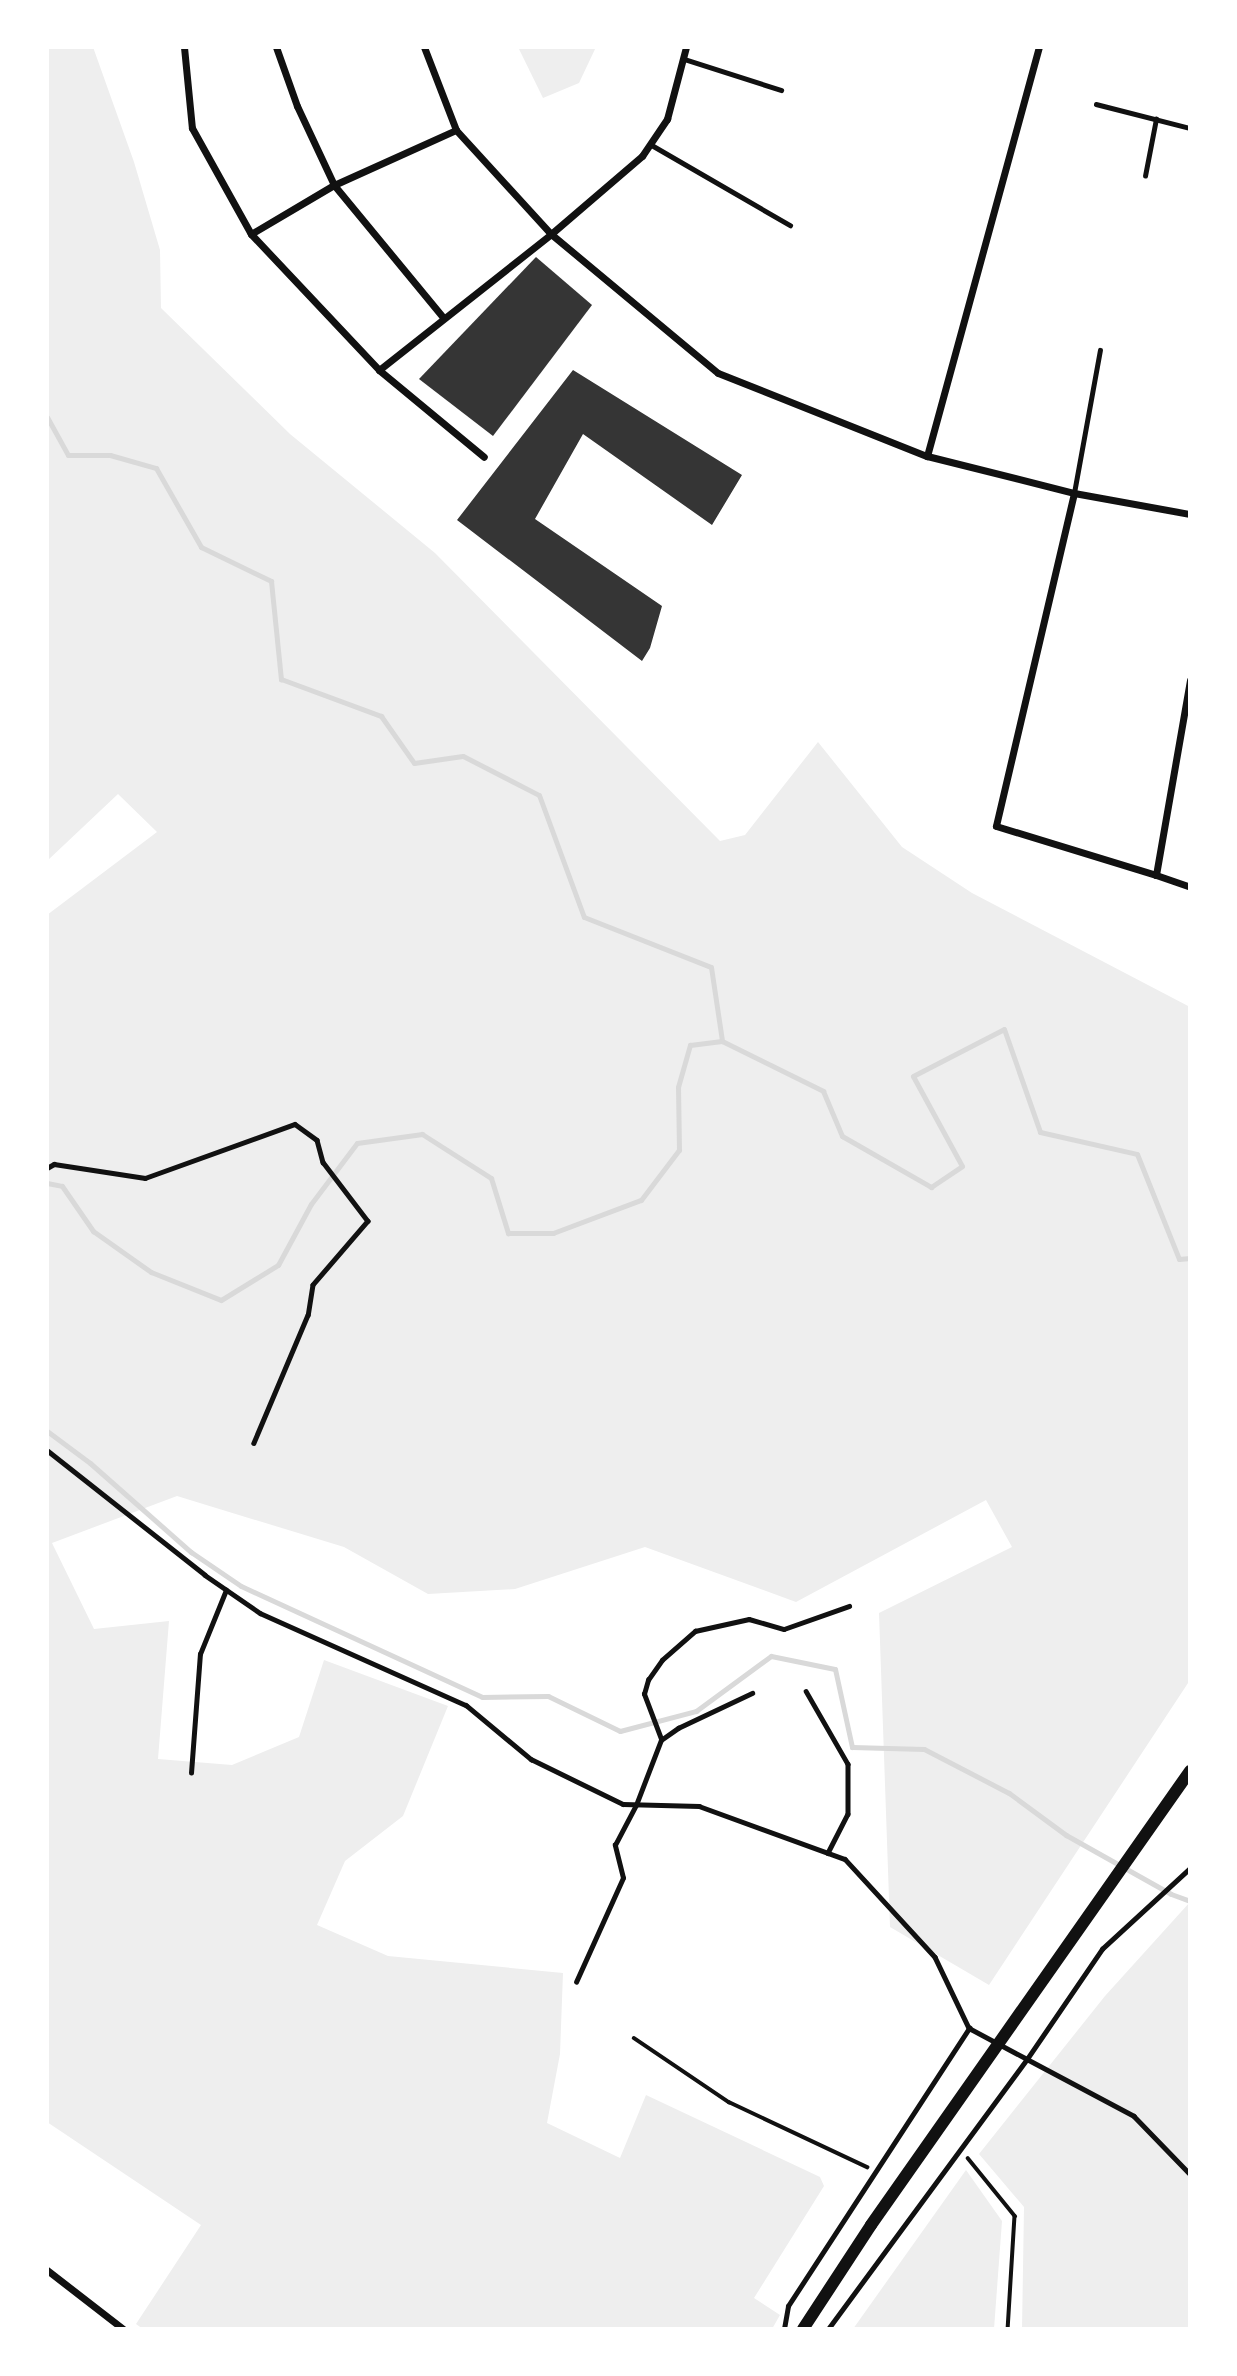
<!DOCTYPE html>
<html>
<head>
<meta charset="utf-8">
<style>
	body { margin:0 }
	#map { position:relative; width:1237px; height:2376px; overflow:hidden; background:#fff; font-family:Literata,serif }
	div>[style] { position:absolute }
	.green>* { inset:0; background:#eee }
	.stream>* { height:5px; margin:-2.5px; padding:0 2.5px; transform-origin:2.5px; border-radius:2.5px; background:#d9d9d9 }
	.building>* { inset:0; background:#353535 }
	.path>* { height:3.5px; margin:-1.75px; padding:0 1.75px; transform-origin:1.75px; border-radius:1.75px; background:#111 }
	.service>* { height:4.5px; margin:-2.25px; padding:0 2.25px; transform-origin:2.25px; border-radius:2.25px; background:#111 }
	.minor>* { height:7px; margin:-3.5px; padding:0 3.5px; transform-origin:3.5px; border-radius:3.5px; background:#111 }
	.tertiary>* { height:12px; margin:-6px; padding:0 6px; transform-origin:6px; border-radius:6px; background:#111 }
	span { translate:-50% -50%; white-space:nowrap; text-align:center; line-height:1.15; -webkit-text-stroke:6px #fff; paint-order:stroke }
	.frame { position:absolute; inset:0; border:49px solid #fff; pointer-events:none }
</style>
</head>
<body>
<div id="map">
	<div class="green">
		<div style="clip-path:polygon(47px 47px,93px 47px,134px 162px,160px 250px,161px 308px,290px 434px,435px 553px,720px 841px,745px 835px,818px 742px,902px 847px,972px 893px,1190px 1007px,1190px 1680px,989px 1985px,890px 1927px,879px 1613px,1012px 1547px,986px 1500px,796px 1602px,645px 1547px,515px 1589px,428px 1594px,344px 1547px,177px 1496px,52px 1543px,94px 1629px,169px 1621px,158px 1759px,232px 1765px,299px 1737px,324px 1660px,448px 1706px,403px 1816px,345px 1861px,317px 1925px,388px 1956px,563px 1973px,560px 2054px,547px 2123px,620px 2158px,646px 2095px,820px 2177px,824px 2186px,754px 2298px,780px 2315px,772px 2329px,143px 2329px,136px 2324px,201px 2225px,47px 2122px,47px 915px,157px 832px,118px 794px,47px 861px)"></div>
		<div style="clip-path:polygon(518px 47px,596px 47px,579px 83px,543px 98px)"></div>
		<div style="clip-path:polygon(1190px 1902px,1190px 2329px,1022px 2329px,1024px 2207px,979px 2154px,1105px 1996px)"></div>
		<div style="clip-path:polygon(966px 2170px,1002px 2221px,994px 2329px,853px 2329px)"></div>
	</div>
	<div class="stream">
		<div style="left:47px;top:417px;width:43px;rotate:61.1deg"></div>
		<div style="left:68px;top:455px;width:42px"></div>
		<div style="left:110px;top:455px;width:48px;rotate:15.8deg"></div>
		<div style="left:156px;top:468px;width:91px;rotate:60.3deg"></div>
		<div style="left:201px;top:547px;width:78px;rotate:25.9deg"></div>
		<div style="left:271px;top:581px;width:99px;rotate:84.2deg"></div>
		<div style="left:281px;top:679px;width:107px;rotate:20.3deg"></div>
		<div style="left:381px;top:716px;width:57px;rotate:54.9deg"></div>
		<div style="left:414px;top:763px;width:49px;rotate:-8.1deg"></div>
		<div style="left:463px;top:756px;width:85px;rotate:27.2deg"></div>
		<div style="left:539px;top:795px;width:130px;rotate:69.8deg"></div>
		<div style="left:584px;top:917px;width:136px;rotate:21.5deg"></div>
		<div style="left:711px;top:967px;width:75px;rotate:81.5deg"></div>
		<div style="left:722px;top:1041px;width:113px;rotate:26.3deg"></div>
		<div style="left:823px;top:1091px;width:49px;rotate:67.1deg"></div>
		<div style="left:842px;top:1136px;width:103px;rotate:29.8deg"></div>
		<div style="left:931px;top:1187px;width:37px;rotate:-34deg"></div>
		<div style="left:962px;top:1166px;width:102px;rotate:-118.6deg"></div>
		<div style="left:913px;top:1076px;width:102px;rotate:-27.3deg"></div>
		<div style="left:1004px;top:1029px;width:109px;rotate:70.7deg"></div>
		<div style="left:1040px;top:1132px;width:99px;rotate:12.8deg"></div>
		<div style="left:1137px;top:1154px;width:113px;rotate:68.2deg"></div>
		<div style="left:1179px;top:1259px;width:11px;rotate:-5deg"></div>
		<div style="left:47px;top:1183px;width:15px;rotate:11deg"></div>
		<div style="left:62px;top:1186px;width:55px;rotate:55.4deg"></div>
		<div style="left:93px;top:1231px;width:71px;rotate:35.3deg"></div>
		<div style="left:151px;top:1272px;width:75px;rotate:21.8deg"></div>
		<div style="left:221px;top:1300px;width:67px;rotate:-31.6deg"></div>
		<div style="left:278px;top:1265px;width:69px;rotate:-61.6deg"></div>
		<div style="left:311px;top:1204px;width:76px;rotate:-53deg"></div>
		<div style="left:357px;top:1143px;width:66px;rotate:-7.9deg"></div>
		<div style="left:422px;top:1134px;width:82px;rotate:32.5deg"></div>
		<div style="left:491px;top:1178px;width:58px;rotate:72.8deg"></div>
		<div style="left:508px;top:1233px;width:45px"></div>
		<div style="left:553px;top:1233px;width:94px;rotate:-20.6deg"></div>
		<div style="left:641px;top:1200px;width:63px;rotate:-52.8deg"></div>
		<div style="left:679px;top:1150px;width:63px;rotate:-90.9deg"></div>
		<div style="left:678px;top:1087px;width:44px;rotate:-74.1deg"></div>
		<div style="left:690px;top:1045px;width:32px;rotate:-7deg"></div>
		<div style="left:47px;top:1431px;width:54px;rotate:36.7deg"></div>
		<div style="left:90px;top:1463px;width:135px;rotate:41.4deg"></div>
		<div style="left:191px;top:1552px;width:60px;rotate:34.2deg"></div>
		<div style="left:241px;top:1586px;width:265px;rotate:24.7deg"></div>
		<div style="left:482px;top:1697px;width:66px;rotate:-0.9deg"></div>
		<div style="left:548px;top:1696px;width:80px;rotate:25.9deg"></div>
		<div style="left:620px;top:1731px;width:79px;rotate:-14.7deg"></div>
		<div style="left:696px;top:1711px;width:93px;rotate:-36.3deg"></div>
		<div style="left:771px;top:1656px;width:65px;rotate:11.5deg"></div>
		<div style="left:835px;top:1669px;width:80px;rotate:77.7deg"></div>
		<div style="left:852px;top:1747px;width:72px;rotate:1.6deg"></div>
		<div style="left:924px;top:1749px;width:96px;rotate:27.4deg"></div>
		<div style="left:1009px;top:1793px;width:71px;rotate:36.4deg"></div>
		<div style="left:1066px;top:1835px;width:120px;rotate:29.3deg"></div>
		<div style="left:1171px;top:1894px;width:20px;rotate:20deg"></div>
	</div>
	<div class="building">
		<div style="clip-path:polygon(536px 257px,592px 305px,493px 436px,419px 379px)"></div>
		<div style="clip-path:polygon(573px 370px,742px 475px,712px 525px,583px 434px,535px 519px,662px 606px,650px 648px,642px 661px,457px 520px)"></div>
	</div>
	<div class="path">
		<div style="left:634px;top:2038px;width:115px;rotate:34deg"></div>
		<div style="left:729px;top:2102px;width:153px;rotate:25.2deg"></div>
		<div style="left:968px;top:2158px;width:75px;rotate:51deg"></div>
		<div style="left:1015px;top:2216px;width:113px;rotate:93.5deg"></div>
	</div>
	<div class="service">
		<div style="left:684px;top:59px;width:102px;rotate:17.7deg"></div>
		<div style="left:1096px;top:104px;width:97px;rotate:14.3deg"></div>
		<div style="left:650px;top:144px;width:162px;rotate:30.1deg"></div>
		<div style="left:1145px;top:176px;width:58px;rotate:-79.1deg"></div>
		<div style="left:1074px;top:493px;width:145px;rotate:-79.7deg"></div>
		<div style="left:47px;top:1168px;width:8px;rotate:-30deg"></div>
		<div style="left:54px;top:1164px;width:92px;rotate:8.7deg"></div>
		<div style="left:145px;top:1178px;width:159px;rotate:-19.8deg"></div>
		<div style="left:295px;top:1124px;width:27px;rotate:36deg"></div>
		<div style="left:317px;top:1140px;width:23px;rotate:75deg"></div>
		<div style="left:323px;top:1162px;width:74px;rotate:52.7deg"></div>
		<div style="left:368px;top:1221px;width:84px;rotate:130.7deg"></div>
		<div style="left:313px;top:1285px;width:30px;rotate:99deg"></div>
		<div style="left:308px;top:1315px;width:139px;rotate:112.9deg"></div>
		<div style="left:47px;top:1450px;width:201px;rotate:38.3deg"></div>
		<div style="left:205px;top:1575px;width:67px;rotate:34.6deg"></div>
		<div style="left:260px;top:1613px;width:226px;rotate:24.1deg"></div>
		<div style="left:466px;top:1705px;width:85px;rotate:39.7deg"></div>
		<div style="left:531px;top:1759px;width:102px;rotate:26.1deg"></div>
		<div style="left:623px;top:1804px;width:76px;rotate:1.5deg"></div>
		<div style="left:699px;top:1806px;width:155px;rotate:20deg"></div>
		<div style="left:845px;top:1859px;width:133px;rotate:47.4deg"></div>
		<div style="left:935px;top:1957px;width:79px;rotate:64.4deg"></div>
		<div style="left:969px;top:2028px;width:66px;rotate:28.1deg"></div>
		<div style="left:1027px;top:2059px;width:133px;rotate:-55.7deg"></div>
		<div style="left:1102px;top:1949px;width:120px;rotate:-42.6deg"></div>
		<div style="left:806px;top:1691px;width:84px;rotate:60.1deg"></div>
		<div style="left:848px;top:1764px;width:50px;rotate:90deg"></div>
		<div style="left:848px;top:1814px;width:44px;rotate:117.1deg"></div>
		<div style="left:661px;top:1739px;width:48px;rotate:-110.7deg"></div>
		<div style="left:644px;top:1694px;width:15px;rotate:-74deg"></div>
		<div style="left:648px;top:1680px;width:24px;rotate:-55deg"></div>
		<div style="left:662px;top:1660px;width:44px;rotate:-41.3deg"></div>
		<div style="left:695px;top:1631px;width:55px;rotate:-12.5deg"></div>
		<div style="left:749px;top:1619px;width:36px;rotate:16deg"></div>
		<div style="left:784px;top:1629px;width:69px;rotate:-19.5deg"></div>
		<div style="left:191px;top:1773px;width:119px;rotate:-85.7deg"></div>
		<div style="left:200px;top:1654px;width:69px;rotate:-67.9deg"></div>
		<div style="left:576px;top:1982px;width:114px;rotate:-65.7deg"></div>
		<div style="left:623px;top:1878px;width:34px;rotate:-104deg"></div>
		<div style="left:615px;top:1845px;width:45px;rotate:-62.3deg"></div>
		<div style="left:636px;top:1805px;width:70px;rotate:-69deg"></div>
		<div style="left:661px;top:1740px;width:21px;rotate:-35deg"></div>
		<div style="left:678px;top:1728px;width:82px;rotate:-25.3deg"></div>
		<div style="left:784px;top:2329px;width:23px;rotate:-80deg"></div>
		<div style="left:788px;top:2306px;width:332px;rotate:-56.9deg"></div>
		<div style="left:828px;top:2329px;width:335px;rotate:-53.6deg"></div>
		<div style="left:1027px;top:2059px;width:121px;rotate:28deg"></div>
		<div style="left:1134px;top:2116px;width:81px;rotate:46deg"></div>
	</div>
	<div class="minor">
		<div style="left:184px;top:47px;width:81px;rotate:84.4deg"></div>
		<div style="left:192px;top:128px;width:121px;rotate:60.9deg"></div>
		<div style="left:251px;top:234px;width:187px;rotate:46.7deg"></div>
		<div style="left:379px;top:370px;width:136px;rotate:39.6deg"></div>
		<div style="left:276px;top:47px;width:63px;rotate:70.4deg"></div>
		<div style="left:297px;top:106px;width:87px;rotate:64.9deg"></div>
		<div style="left:334px;top:185px;width:171px;rotate:50.5deg"></div>
		<div style="left:424px;top:47px;width:89px;rotate:68.9deg"></div>
		<div style="left:456px;top:130px;width:141px;rotate:47.6deg"></div>
		<div style="left:551px;top:234px;width:217px;rotate:39.8deg"></div>
		<div style="left:718px;top:373px;width:225px;rotate:21.7deg"></div>
		<div style="left:927px;top:456px;width:152px;rotate:14.1deg"></div>
		<div style="left:1074px;top:493px;width:118px;rotate:10.3deg"></div>
		<div style="left:251px;top:234px;width:96px;rotate:-30.6deg"></div>
		<div style="left:334px;top:185px;width:134px;rotate:-24.3deg"></div>
		<div style="left:379px;top:370px;width:219px;rotate:-38.3deg"></div>
		<div style="left:551px;top:234px;width:120px;rotate:-40.6deg"></div>
		<div style="left:642px;top:156px;width:45px;rotate:-56deg"></div>
		<div style="left:667px;top:119px;width:74px;rotate:-75.2deg"></div>
		<div style="left:927px;top:456px;width:424px;rotate:-74.7deg"></div>
		<div style="left:1074px;top:493px;width:342px;rotate:103.2deg"></div>
		<div style="left:996px;top:826px;width:167px;rotate:17deg"></div>
		<div style="left:1190px;top:680px;width:198px;rotate:99.9deg"></div>
		<div style="left:1156px;top:875px;width:36px;rotate:19deg"></div>
		<div style="left:47px;top:2270px;width:96px;rotate:37.8deg"></div>
	</div>
	<div class="tertiary">
		<div style="left:803px;top:2329px;width:124px;rotate:-56.8deg"></div>
		<div style="left:871px;top:2225px;width:555px;rotate:-54.91deg"></div>
	</div>
	<div class="frame"></div>
</div>
</body>
</html>
